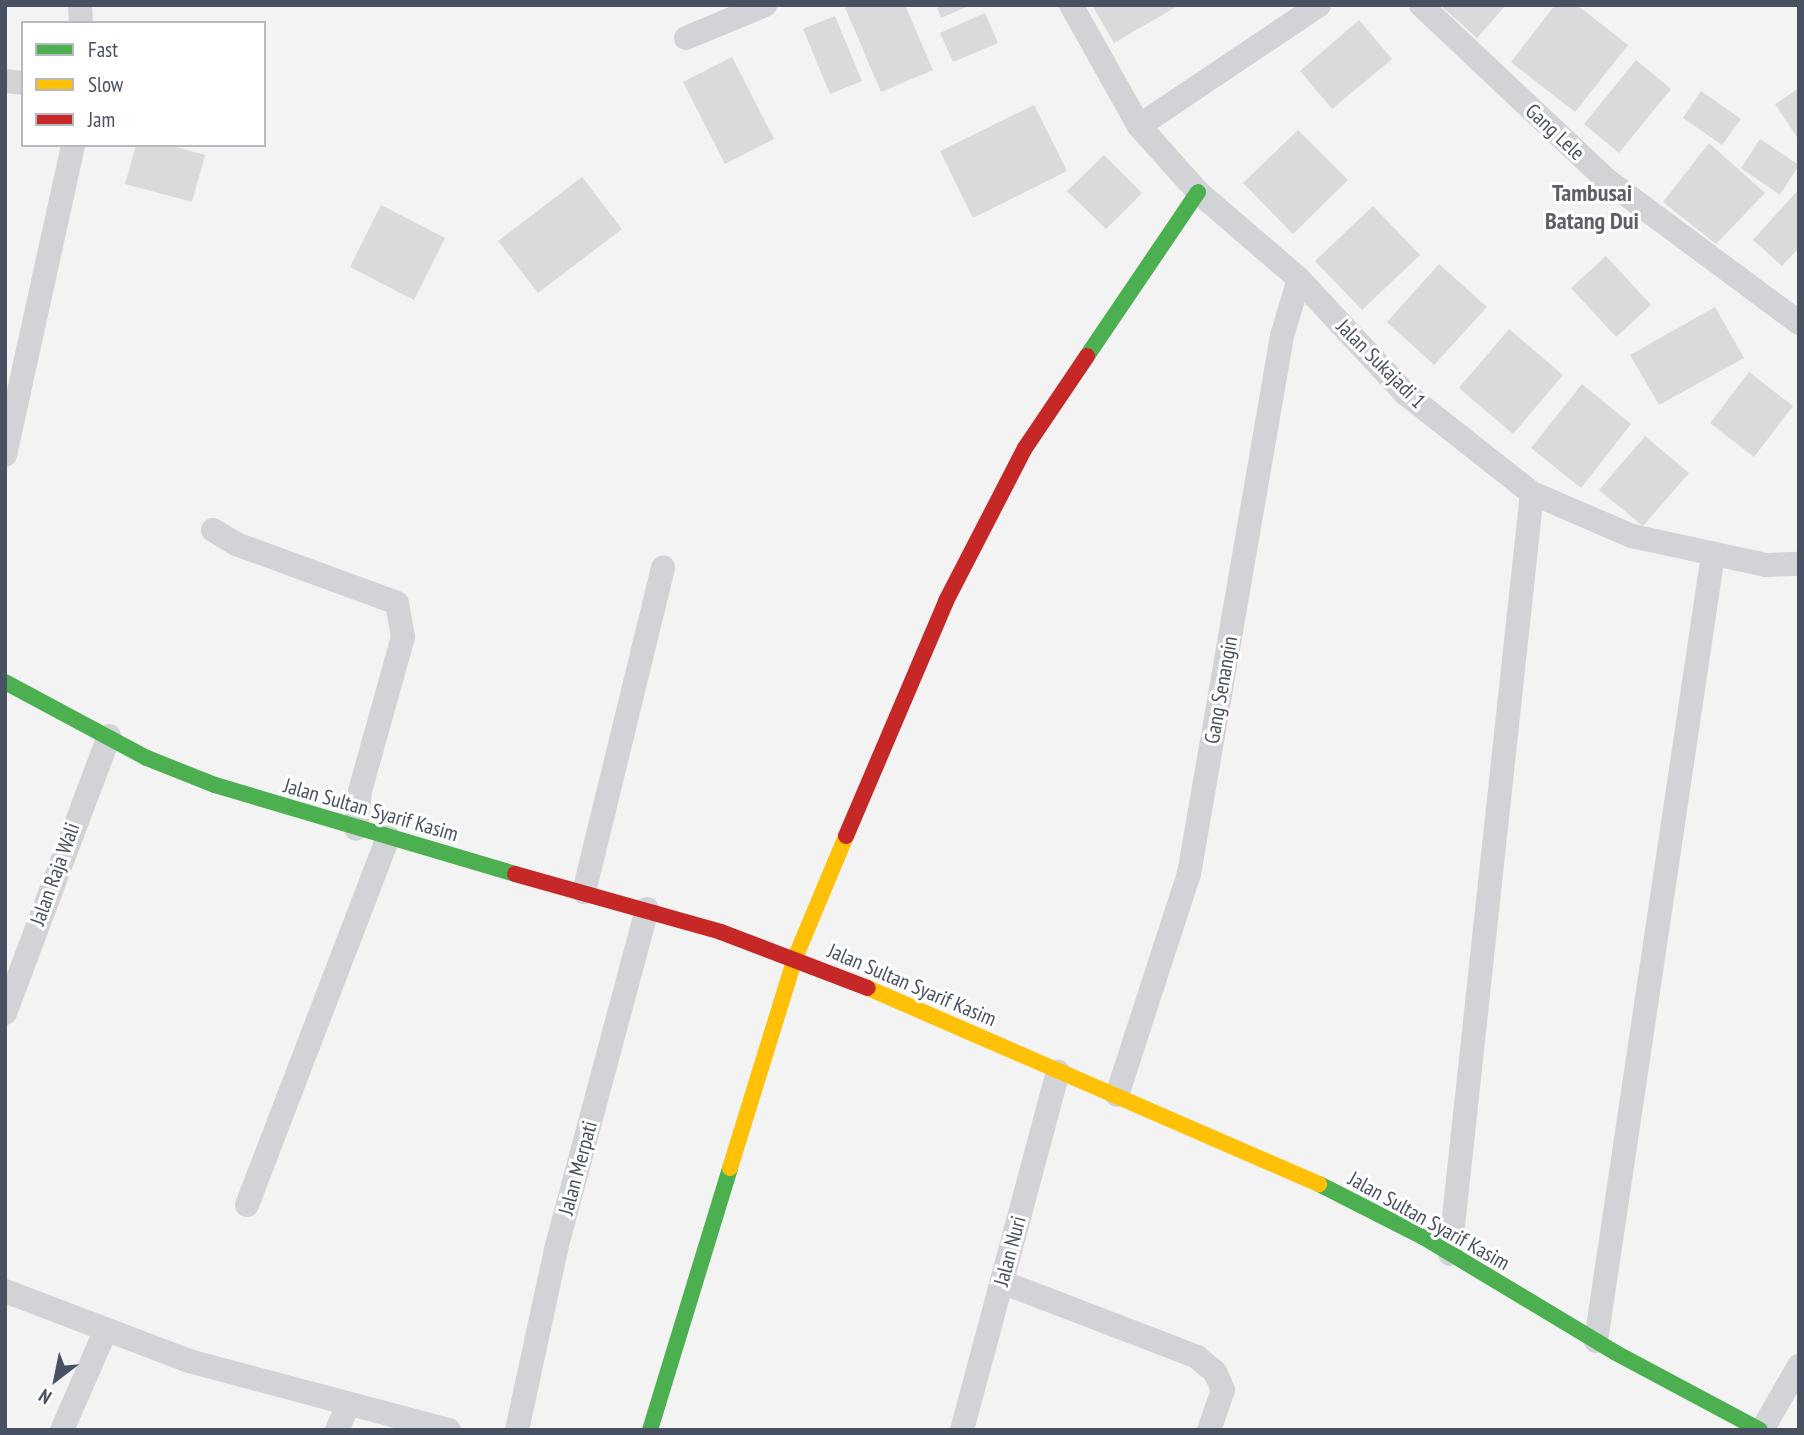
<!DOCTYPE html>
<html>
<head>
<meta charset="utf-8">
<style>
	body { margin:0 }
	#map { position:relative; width:1804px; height:1435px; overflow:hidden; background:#f3f3f3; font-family:"PT Sans Narrow",sans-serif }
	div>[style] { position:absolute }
	.building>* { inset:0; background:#dadadc }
	.street>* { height:24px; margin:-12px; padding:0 12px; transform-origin:12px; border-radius:12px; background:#d1d3d6 }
	.fast>* { height:16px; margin:-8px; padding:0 8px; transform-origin:8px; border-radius:8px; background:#4caf50 }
	.slow>* { height:16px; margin:-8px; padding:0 8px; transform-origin:8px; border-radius:8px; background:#ffc107 }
	.jam>* { height:16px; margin:-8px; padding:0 8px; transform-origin:8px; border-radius:8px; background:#c62828 }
	span { translate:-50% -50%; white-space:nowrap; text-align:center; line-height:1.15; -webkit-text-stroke:6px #fff; paint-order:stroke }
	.street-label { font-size:21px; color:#485161 }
	.quarter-label { font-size:24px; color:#5d6067; font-weight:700 }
	.frame { position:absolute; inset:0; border:7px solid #485161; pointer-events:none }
	.legend { position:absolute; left:21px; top:21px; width:245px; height:126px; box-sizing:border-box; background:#fff; border:2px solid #b6b9c0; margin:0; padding:9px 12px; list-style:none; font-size:21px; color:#485161 }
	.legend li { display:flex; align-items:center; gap:14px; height:35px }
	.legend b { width:35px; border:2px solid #b6b9c0 }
	.north { position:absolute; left:21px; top:1344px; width:70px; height:70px; -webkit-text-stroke:5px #fff; paint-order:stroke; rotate:212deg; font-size:19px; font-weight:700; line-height:28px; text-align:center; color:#485161 }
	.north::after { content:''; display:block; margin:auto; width:24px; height:32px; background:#485161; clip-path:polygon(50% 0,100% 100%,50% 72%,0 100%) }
</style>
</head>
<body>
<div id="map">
	<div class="building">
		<div style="clip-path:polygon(844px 5px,905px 5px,933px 70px,881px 92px)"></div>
		<div style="clip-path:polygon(936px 5px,971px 5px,941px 18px)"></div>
		<div style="clip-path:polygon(1092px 5px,1179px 5px,1114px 43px)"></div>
		<div style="clip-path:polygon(1440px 5px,1506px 5px,1477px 38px)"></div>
		<div style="clip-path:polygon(1555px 5px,1577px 5px,1628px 45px,1575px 112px,1511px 62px)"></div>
		<div style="clip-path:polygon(985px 13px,998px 43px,953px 62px,940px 33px)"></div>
		<div style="clip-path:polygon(835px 16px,862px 81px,830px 94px,803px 29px)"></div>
		<div style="clip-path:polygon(1359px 20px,1392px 59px,1332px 109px,1300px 71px)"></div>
		<div style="clip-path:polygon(732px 57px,774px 139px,725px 164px,683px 82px)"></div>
		<div style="clip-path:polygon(1636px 60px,1671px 89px,1619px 153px,1584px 124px)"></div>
		<div style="clip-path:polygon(1799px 88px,1799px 140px,1775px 104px)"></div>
		<div style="clip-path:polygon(1701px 91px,1741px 119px,1722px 145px,1683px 118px)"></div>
		<div style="clip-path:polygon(1034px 105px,1067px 171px,973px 218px,940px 151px)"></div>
		<div style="clip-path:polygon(1298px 130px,1348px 180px,1293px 234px,1243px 183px)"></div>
		<div style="clip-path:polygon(1760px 139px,1799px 165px,1780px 195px,1741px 168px)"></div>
		<div style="clip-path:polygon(1709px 143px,1765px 193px,1716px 244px,1663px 202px)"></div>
		<div style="clip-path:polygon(136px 145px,169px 145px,205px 155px,192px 202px,125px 184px)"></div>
		<div style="clip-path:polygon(1104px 155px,1142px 193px,1106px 229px,1067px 191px)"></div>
		<div style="clip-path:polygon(582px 177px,622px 229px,538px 293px,498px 241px)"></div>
		<div style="clip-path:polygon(1799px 189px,1799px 248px,1782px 266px,1753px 240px)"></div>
		<div style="clip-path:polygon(381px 205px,445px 238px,414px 300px,350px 267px)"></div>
		<div style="clip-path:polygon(1373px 206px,1420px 255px,1362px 310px,1315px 261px)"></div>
		<div style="clip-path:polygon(1606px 256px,1651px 305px,1616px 337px,1571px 288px)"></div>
		<div style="clip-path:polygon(1439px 264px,1487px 307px,1434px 365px,1387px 322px)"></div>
		<div style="clip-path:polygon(1715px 307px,1744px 358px,1659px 405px,1630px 355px)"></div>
		<div style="clip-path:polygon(1509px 329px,1563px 375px,1513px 434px,1459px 388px)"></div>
		<div style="clip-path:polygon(1749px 372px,1793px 406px,1754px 457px,1710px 423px)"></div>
		<div style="clip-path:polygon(1582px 384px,1631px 424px,1581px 488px,1531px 448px)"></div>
		<div style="clip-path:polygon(1645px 436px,1689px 473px,1643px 526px,1599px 490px)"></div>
	</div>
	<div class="street">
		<div style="left:80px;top:5px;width:18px;rotate:87deg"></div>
		<div style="left:1071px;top:5px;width:139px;rotate:60.7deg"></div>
		<div style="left:1139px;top:126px;width:89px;rotate:48.2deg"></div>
		<div style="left:1198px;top:192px;width:133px;rotate:40.7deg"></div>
		<div style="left:1299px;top:279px;width:157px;rotate:47.1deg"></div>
		<div style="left:1406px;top:394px;width:160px;rotate:38.2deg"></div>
		<div style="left:1532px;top:493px;width:109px;rotate:23.3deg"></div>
		<div style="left:1632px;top:536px;width:137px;rotate:12.2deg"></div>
		<div style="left:1766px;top:565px;width:33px;rotate:-2deg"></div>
		<div style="left:1421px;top:5px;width:257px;rotate:43.3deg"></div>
		<div style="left:1608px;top:181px;width:238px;rotate:36.6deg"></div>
		<div style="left:686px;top:38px;width:86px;rotate:-22.7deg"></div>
		<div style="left:5px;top:81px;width:18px;rotate:6deg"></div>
		<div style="left:1139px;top:126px;width:217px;rotate:-33.9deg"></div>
		<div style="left:5px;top:455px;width:317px;rotate:-77.6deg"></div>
		<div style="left:213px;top:530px;width:27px;rotate:31deg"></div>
		<div style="left:236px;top:544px;width:171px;rotate:20.1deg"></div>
		<div style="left:397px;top:603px;width:35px;rotate:80deg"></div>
		<div style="left:403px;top:637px;width:160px;rotate:105.6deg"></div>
		<div style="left:360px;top:791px;width:38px;rotate:96deg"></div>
		<div style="left:584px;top:892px;width:334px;rotate:-76.3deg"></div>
		<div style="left:5px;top:1013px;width:296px;rotate:-69.4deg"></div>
		<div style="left:1117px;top:1095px;width:232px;rotate:-72deg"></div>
		<div style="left:1189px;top:874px;width:546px;rotate:-80.19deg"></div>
		<div style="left:1282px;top:336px;width:59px;rotate:-73.4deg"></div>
		<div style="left:247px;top:1205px;width:394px;rotate:-69deg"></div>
		<div style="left:1450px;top:1254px;width:765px;rotate:-83.85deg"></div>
		<div style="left:1002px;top:1282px;width:209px;rotate:21deg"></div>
		<div style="left:1197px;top:1357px;width:23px;rotate:40deg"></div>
		<div style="left:1215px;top:1372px;width:20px;rotate:66deg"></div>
		<div style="left:1223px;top:1390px;width:42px;rotate:109.3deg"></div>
		<div style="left:5px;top:1291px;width:197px;rotate:20.8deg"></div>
		<div style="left:189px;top:1361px;width:269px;rotate:14.9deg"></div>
		<div style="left:1596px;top:1341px;width:796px;rotate:-81.54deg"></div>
		<div style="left:62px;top:1430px;width:109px;rotate:-66.3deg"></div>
		<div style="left:337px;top:1430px;width:27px;rotate:-66deg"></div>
		<div style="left:517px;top:1430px;width:185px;rotate:-77.8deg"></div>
		<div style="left:556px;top:1249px;width:352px;rotate:-75deg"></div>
		<div style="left:962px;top:1430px;width:371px;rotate:-75deg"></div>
		<div style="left:1762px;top:1430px;width:74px;rotate:-60deg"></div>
	</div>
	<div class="fast">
		<div style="left:1087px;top:356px;width:198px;rotate:-55.9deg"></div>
		<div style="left:5px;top:682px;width:161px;rotate:28.2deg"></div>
		<div style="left:147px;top:758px;width:73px;rotate:21.7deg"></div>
		<div style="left:215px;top:785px;width:313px;rotate:16.5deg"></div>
		<div style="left:1319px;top:1184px;width:117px;rotate:27deg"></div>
		<div style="left:1423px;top:1237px;width:225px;rotate:31deg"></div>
		<div style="left:1616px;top:1353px;width:163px;rotate:28.1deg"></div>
		<div style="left:650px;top:1430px;width:274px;rotate:-73deg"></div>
	</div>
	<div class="slow">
		<div style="left:868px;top:988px;width:492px;rotate:23.5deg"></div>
		<div style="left:730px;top:1168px;width:220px;rotate:-72.8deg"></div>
		<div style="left:795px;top:958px;width:132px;rotate:-67.3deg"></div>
	</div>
	<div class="jam">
		<div style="left:846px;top:836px;width:255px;rotate:-66.9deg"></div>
		<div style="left:946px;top:601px;width:172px;rotate:-62.7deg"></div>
		<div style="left:1025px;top:448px;width:111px;rotate:-56deg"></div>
		<div style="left:515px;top:874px;width:214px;rotate:15.7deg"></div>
		<div style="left:721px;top:932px;width:157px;rotate:20.9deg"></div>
	</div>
	<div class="street-label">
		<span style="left:1555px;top:132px;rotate:43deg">Gang Lele</span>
		<span style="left:1381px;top:364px;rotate:45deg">Jalan Sukajadi 1</span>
		<span style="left:1221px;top:690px;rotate:-80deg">Gang Senangin</span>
		<span style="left:371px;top:810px;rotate:16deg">Jalan Sultan Syarif Kasim</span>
		<span style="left:55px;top:874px;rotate:-70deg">Jalan Raja Wali</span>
		<span style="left:912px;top:985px;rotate:23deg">Jalan Sultan Syarif Kasim</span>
		<span style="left:578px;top:1168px;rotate:-75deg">Jalan Merpati</span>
		<span style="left:1429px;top:1221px;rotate:29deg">Jalan Sultan Syarif Kasim</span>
		<span style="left:1010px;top:1251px;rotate:-75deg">Jalan Nuri</span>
	</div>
	<div class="quarter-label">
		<span style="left:1592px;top:207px">Tambusai<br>Batang Dui</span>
	</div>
	<div class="frame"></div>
	<ul class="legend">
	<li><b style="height:9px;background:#4caf50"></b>Fast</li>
	<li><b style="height:9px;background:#ffc107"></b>Slow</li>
	<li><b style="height:9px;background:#c62828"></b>Jam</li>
	</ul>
	<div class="north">N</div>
</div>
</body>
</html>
